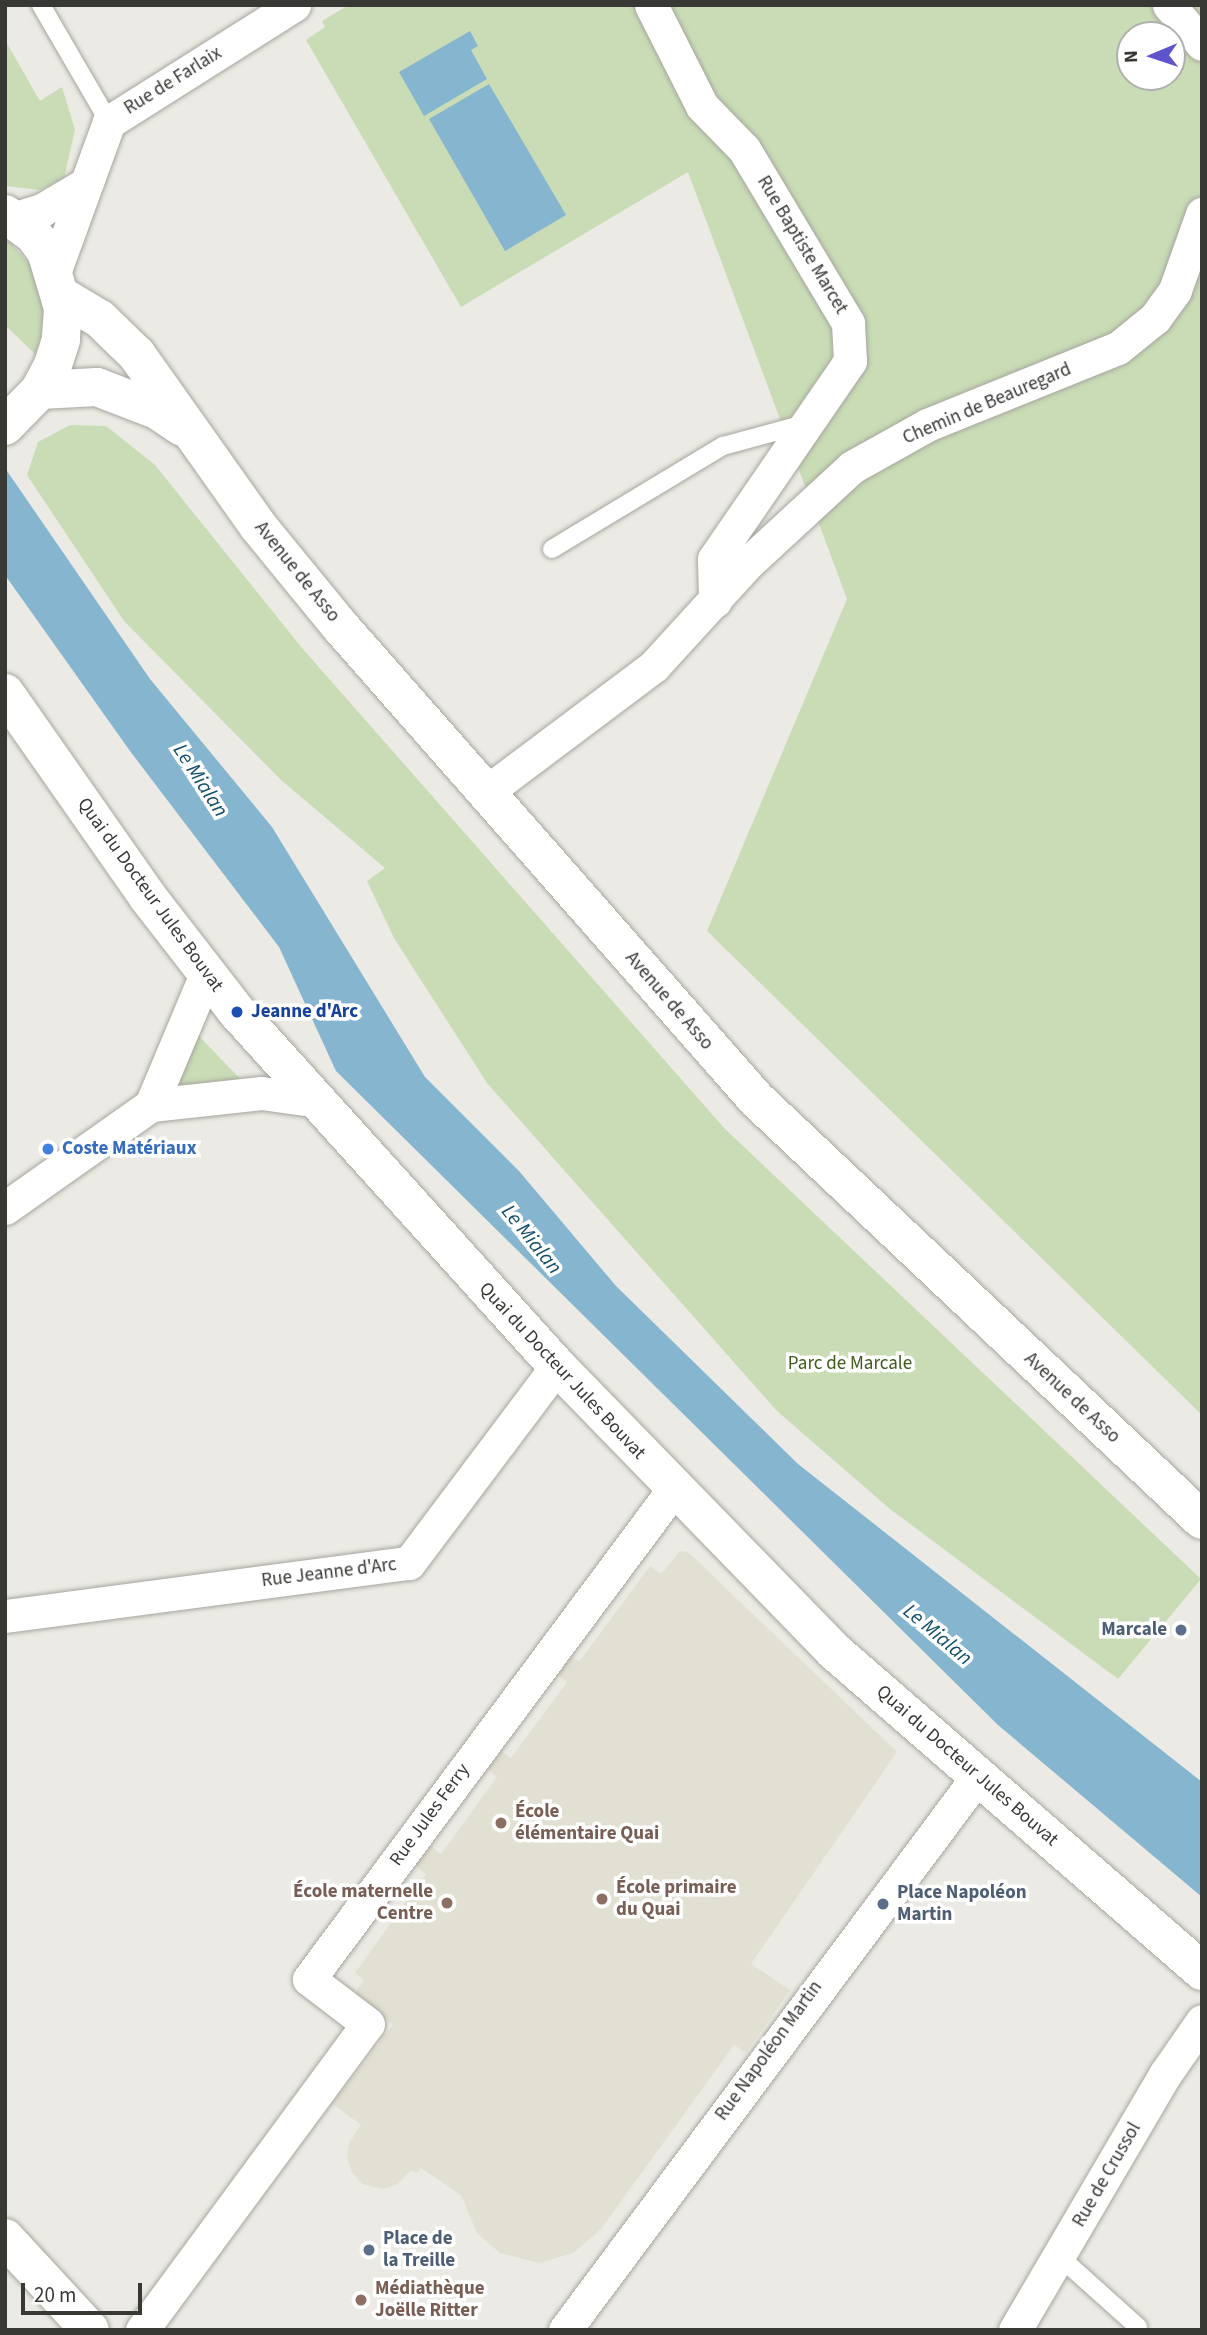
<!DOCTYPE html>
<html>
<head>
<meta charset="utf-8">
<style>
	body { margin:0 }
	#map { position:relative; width:1207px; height:2335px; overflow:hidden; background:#ebeae4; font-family:"Source Sans 3",sans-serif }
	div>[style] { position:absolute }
	.built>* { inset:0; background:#e2e0d2 }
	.green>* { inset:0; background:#c9dcb5 }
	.water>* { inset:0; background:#86b5d0 }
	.roads { filter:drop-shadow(0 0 2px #a6a59f) drop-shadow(0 0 2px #a6a59f) }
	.service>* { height:18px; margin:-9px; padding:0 9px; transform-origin:9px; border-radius:9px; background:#fff }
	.minor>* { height:33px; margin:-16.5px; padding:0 16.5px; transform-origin:16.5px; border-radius:16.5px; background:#fff }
	.tertiary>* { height:38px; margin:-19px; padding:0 19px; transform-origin:19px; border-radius:19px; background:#fff }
	.primary>* { height:38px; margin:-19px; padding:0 19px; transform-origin:19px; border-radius:19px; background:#fff }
	.dots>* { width:19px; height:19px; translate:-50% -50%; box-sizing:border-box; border:4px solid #fff; border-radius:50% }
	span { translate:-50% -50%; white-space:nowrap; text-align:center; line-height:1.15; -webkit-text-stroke:7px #fff; paint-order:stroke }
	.street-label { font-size:19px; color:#383835 }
	.transit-label { font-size:19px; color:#164399; font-weight:700 }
	.left { translate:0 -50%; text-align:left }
	.shop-label { font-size:19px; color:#366cbe; font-weight:700 }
	.park-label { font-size:19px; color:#425c1e }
	.service-label { font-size:19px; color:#4e5e75; font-weight:700 }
	.right { translate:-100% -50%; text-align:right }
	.education-label { font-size:19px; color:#785e54; font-weight:700 }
	.water-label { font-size:21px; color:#134f6b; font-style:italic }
	.frame { position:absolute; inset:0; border:7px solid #383835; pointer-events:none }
	.north { position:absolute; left:1116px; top:21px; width:70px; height:70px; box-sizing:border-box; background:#fff; border:2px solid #afafae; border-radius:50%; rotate:268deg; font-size:19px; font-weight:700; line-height:28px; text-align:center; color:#383835 }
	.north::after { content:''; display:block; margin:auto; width:24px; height:32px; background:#5e54cc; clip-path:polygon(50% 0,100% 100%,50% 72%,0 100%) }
	.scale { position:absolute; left:21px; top:2283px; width:121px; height:32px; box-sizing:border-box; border:4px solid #383835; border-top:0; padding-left:9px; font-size:21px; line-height:24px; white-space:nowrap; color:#383835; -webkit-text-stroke:5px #fff; paint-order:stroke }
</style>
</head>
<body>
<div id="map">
	<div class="built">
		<div style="clip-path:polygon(680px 1551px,688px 1552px,897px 1752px,751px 1964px,790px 1990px,746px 2053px,734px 2045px,601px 2229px,573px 2253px,539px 2263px,500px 2253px,477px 2233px,461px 2195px,421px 2168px,417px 2173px,411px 2170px,398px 2184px,383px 2189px,362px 2184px,352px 2172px,347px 2158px,349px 2143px,361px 2125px,333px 2104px,393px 2025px,354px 1995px,364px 1980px,355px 1973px,426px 1874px,415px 1865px,429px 1845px,441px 1854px,497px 1777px,486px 1767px,498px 1749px,511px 1758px,567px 1682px,554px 1672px,567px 1653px,579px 1662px,650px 1566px,661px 1574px)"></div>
	</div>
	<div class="green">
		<div style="clip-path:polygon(evenodd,349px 5px,1202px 5px,1202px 1415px,707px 931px,847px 599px,688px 172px,461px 307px,306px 40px,325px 27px,322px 21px,349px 5px,1130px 35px,1172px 35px,1172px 77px,1130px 77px,1130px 35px)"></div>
		<div style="clip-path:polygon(5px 40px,40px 101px,62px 87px,75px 130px,64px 178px,40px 190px,5px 186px)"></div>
		<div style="clip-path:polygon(5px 237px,39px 274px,47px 319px,35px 354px,5px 325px)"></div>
		<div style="clip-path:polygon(70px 425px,106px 426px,155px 465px,302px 648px,725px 1129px,1201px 1579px,1118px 1679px,890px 1509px,777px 1411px,487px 1083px,394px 938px,367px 881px,385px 868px,281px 780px,124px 621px,27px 475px,38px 442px)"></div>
		<div style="clip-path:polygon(196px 1033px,248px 1087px,175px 1090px)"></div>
	</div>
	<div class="water">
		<div style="clip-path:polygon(470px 31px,478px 46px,471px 50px,487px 79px,424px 116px,399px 72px)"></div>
		<div style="clip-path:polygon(489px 84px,566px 215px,505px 251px,429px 119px)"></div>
		<div style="clip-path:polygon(5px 468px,150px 679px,272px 827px,425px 1077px,519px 1171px,616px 1286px,798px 1464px,1202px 1782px,1202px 1897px,998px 1725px,336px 1071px,279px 947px,130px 751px,5px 575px)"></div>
	</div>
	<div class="roads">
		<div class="service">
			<div style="left:41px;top:5px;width:135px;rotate:59.8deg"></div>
			<div style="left:552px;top:549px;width:200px;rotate:-31.1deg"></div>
			<div style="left:723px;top:446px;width:84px;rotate:-15.2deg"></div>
			<div style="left:1060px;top:2257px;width:105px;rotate:41.9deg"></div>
		</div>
		<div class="minor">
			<div style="left:651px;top:5px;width:113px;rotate:63.2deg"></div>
			<div style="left:702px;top:106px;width:60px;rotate:45.7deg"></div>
			<div style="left:744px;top:149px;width:203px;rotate:59.1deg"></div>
			<div style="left:848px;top:323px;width:38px;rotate:87deg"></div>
			<div style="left:850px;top:361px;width:240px;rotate:124.5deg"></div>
			<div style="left:714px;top:559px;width:42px;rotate:88.6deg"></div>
			<div style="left:1169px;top:5px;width:51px;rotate:49.8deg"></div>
			<div style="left:12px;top:219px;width:31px;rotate:-17deg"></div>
			<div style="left:42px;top:210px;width:49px;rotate:-30.8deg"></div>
			<div style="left:55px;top:270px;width:158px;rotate:-70deg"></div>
			<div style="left:109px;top:122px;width:219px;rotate:-32.3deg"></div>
			<div style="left:485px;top:793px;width:211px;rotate:-36.9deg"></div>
			<div style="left:654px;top:666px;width:141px;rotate:-47.6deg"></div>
			<div style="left:749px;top:562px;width:140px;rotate:-42.7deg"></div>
			<div style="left:852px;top:467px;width:86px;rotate:-29.2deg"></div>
			<div style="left:927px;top:425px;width:206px;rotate:-22deg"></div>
			<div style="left:1118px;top:348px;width:48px;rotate:-39deg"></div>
			<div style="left:1155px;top:318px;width:34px;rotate:-54deg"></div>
			<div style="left:1175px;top:290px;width:81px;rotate:-70.4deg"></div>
			<div style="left:151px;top:1105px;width:142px;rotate:-67.2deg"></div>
			<div style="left:5px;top:1208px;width:179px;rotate:-35.2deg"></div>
			<div style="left:151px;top:1105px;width:111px;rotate:-6.2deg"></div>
			<div style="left:261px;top:1093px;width:51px;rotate:7.8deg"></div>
			<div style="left:5px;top:1616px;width:407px;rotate:-7.5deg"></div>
			<div style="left:409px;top:1563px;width:246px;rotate:-53.1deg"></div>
			<div style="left:142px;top:2330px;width:380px;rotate:-53.6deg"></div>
			<div style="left:368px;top:2024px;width:74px;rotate:-142.7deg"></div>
			<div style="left:309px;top:1979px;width:610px;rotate:-53.34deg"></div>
			<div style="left:565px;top:2330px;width:691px;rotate:-53.3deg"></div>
			<div style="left:1015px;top:2330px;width:298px;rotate:-59.6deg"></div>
			<div style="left:1166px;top:2073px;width:63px;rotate:-55.3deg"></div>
		</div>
		<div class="tertiary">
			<div style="left:5px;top:693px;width:248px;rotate:55deg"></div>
			<div style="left:147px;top:896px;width:147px;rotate:52.2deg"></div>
			<div style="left:237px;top:1012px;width:477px;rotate:47.9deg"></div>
			<div style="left:557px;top:1366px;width:397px;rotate:45.8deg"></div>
			<div style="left:834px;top:1651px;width:488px;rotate:41deg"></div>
			<div style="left:5px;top:2238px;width:125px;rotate:47.3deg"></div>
		</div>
		<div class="primary">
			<div style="left:5px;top:214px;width:34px;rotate:36deg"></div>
			<div style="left:33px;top:234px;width:21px;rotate:53deg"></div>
			<div style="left:46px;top:251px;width:59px;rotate:73.4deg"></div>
			<div style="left:63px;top:308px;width:32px;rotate:94deg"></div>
			<div style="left:61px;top:340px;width:28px;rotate:108deg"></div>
			<div style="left:52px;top:367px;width:26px;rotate:118deg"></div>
			<div style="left:40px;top:390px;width:50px;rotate:134.2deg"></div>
			<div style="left:60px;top:295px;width:47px;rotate:31deg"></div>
			<div style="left:100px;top:319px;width:52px;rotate:44.2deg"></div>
			<div style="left:137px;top:355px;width:209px;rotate:54.7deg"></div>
			<div style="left:258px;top:526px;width:128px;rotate:50.7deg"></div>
			<div style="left:339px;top:625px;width:631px;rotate:48.66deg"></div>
			<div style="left:756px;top:1099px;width:613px;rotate:43.35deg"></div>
			<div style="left:40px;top:390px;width:57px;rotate:-3deg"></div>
			<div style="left:97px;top:387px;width:64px;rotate:21deg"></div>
			<div style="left:157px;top:410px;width:30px;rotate:34deg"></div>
		</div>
	</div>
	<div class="dots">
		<div style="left:237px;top:1012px;background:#1a4fb4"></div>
		<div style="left:48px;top:1149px;background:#3f7fe0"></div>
		<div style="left:1181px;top:1630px;background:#5c6f8a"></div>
		<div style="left:501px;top:1823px;background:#8d6e63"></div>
		<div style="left:602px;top:1899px;background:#8d6e63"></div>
		<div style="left:447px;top:1903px;background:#8d6e63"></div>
		<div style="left:883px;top:1904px;background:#5c6f8a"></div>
		<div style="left:369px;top:2250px;background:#5c6f8a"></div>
		<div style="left:361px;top:2300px;background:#8d6e63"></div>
	</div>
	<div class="street-label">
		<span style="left:173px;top:81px;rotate:-32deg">Rue de Farlaix</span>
		<span style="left:802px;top:245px;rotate:59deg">Rue Baptiste Marcet</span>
		<span style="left:987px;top:404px;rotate:-23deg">Chemin de Beauregard</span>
		<span style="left:297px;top:572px;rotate:51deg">Avenue de Asso</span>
		<span style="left:150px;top:895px;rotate:54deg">Quai du Docteur Jules Bouvat</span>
		<span style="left:669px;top:1001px;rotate:49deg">Avenue de Asso</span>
		<span style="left:562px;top:1371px;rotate:47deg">Quai du Docteur Jules Bouvat</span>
		<span style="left:1072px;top:1398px;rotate:43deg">Avenue de Asso</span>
		<span style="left:329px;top:1573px;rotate:-7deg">Rue Jeanne d'Arc</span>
		<span style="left:967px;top:1766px;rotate:41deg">Quai du Docteur Jules Bouvat</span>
		<span style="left:430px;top:1815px;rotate:-54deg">Rue Jules Ferry</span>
		<span style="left:769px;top:2051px;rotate:-54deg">Rue Napoléon Martin</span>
		<span style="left:1107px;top:2175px;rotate:-60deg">Rue de Crussol</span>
	</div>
	<div class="transit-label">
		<span class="left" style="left:251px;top:1012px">Jeanne d'Arc</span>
	</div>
	<div class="shop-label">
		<span class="left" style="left:62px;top:1149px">Coste Matériaux</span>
	</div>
	<div class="park-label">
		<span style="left:850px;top:1364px">Parc de Marcale</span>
	</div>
	<div class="service-label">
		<span class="right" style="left:1167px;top:1630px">Marcale</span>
		<span class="left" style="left:897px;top:1904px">Place Napoléon<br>Martin</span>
		<span class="left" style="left:383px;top:2250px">Place de<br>la Treille</span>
	</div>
	<div class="education-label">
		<span class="left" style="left:515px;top:1823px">École<br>élémentaire Quai</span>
		<span class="left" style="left:616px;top:1899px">École primaire<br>du Quai</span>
		<span class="right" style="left:433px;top:1903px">École maternelle<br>Centre</span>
		<span class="left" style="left:375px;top:2300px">Médiathèque<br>Joëlle Ritter</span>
	</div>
	<div class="water-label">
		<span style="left:201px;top:780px;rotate:57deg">Le Mialan</span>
		<span style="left:532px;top:1239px;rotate:51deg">Le Mialan</span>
		<span style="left:938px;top:1634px;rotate:40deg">Le Mialan</span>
	</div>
	<div class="frame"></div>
	<div class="north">N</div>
	<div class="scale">20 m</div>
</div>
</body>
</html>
